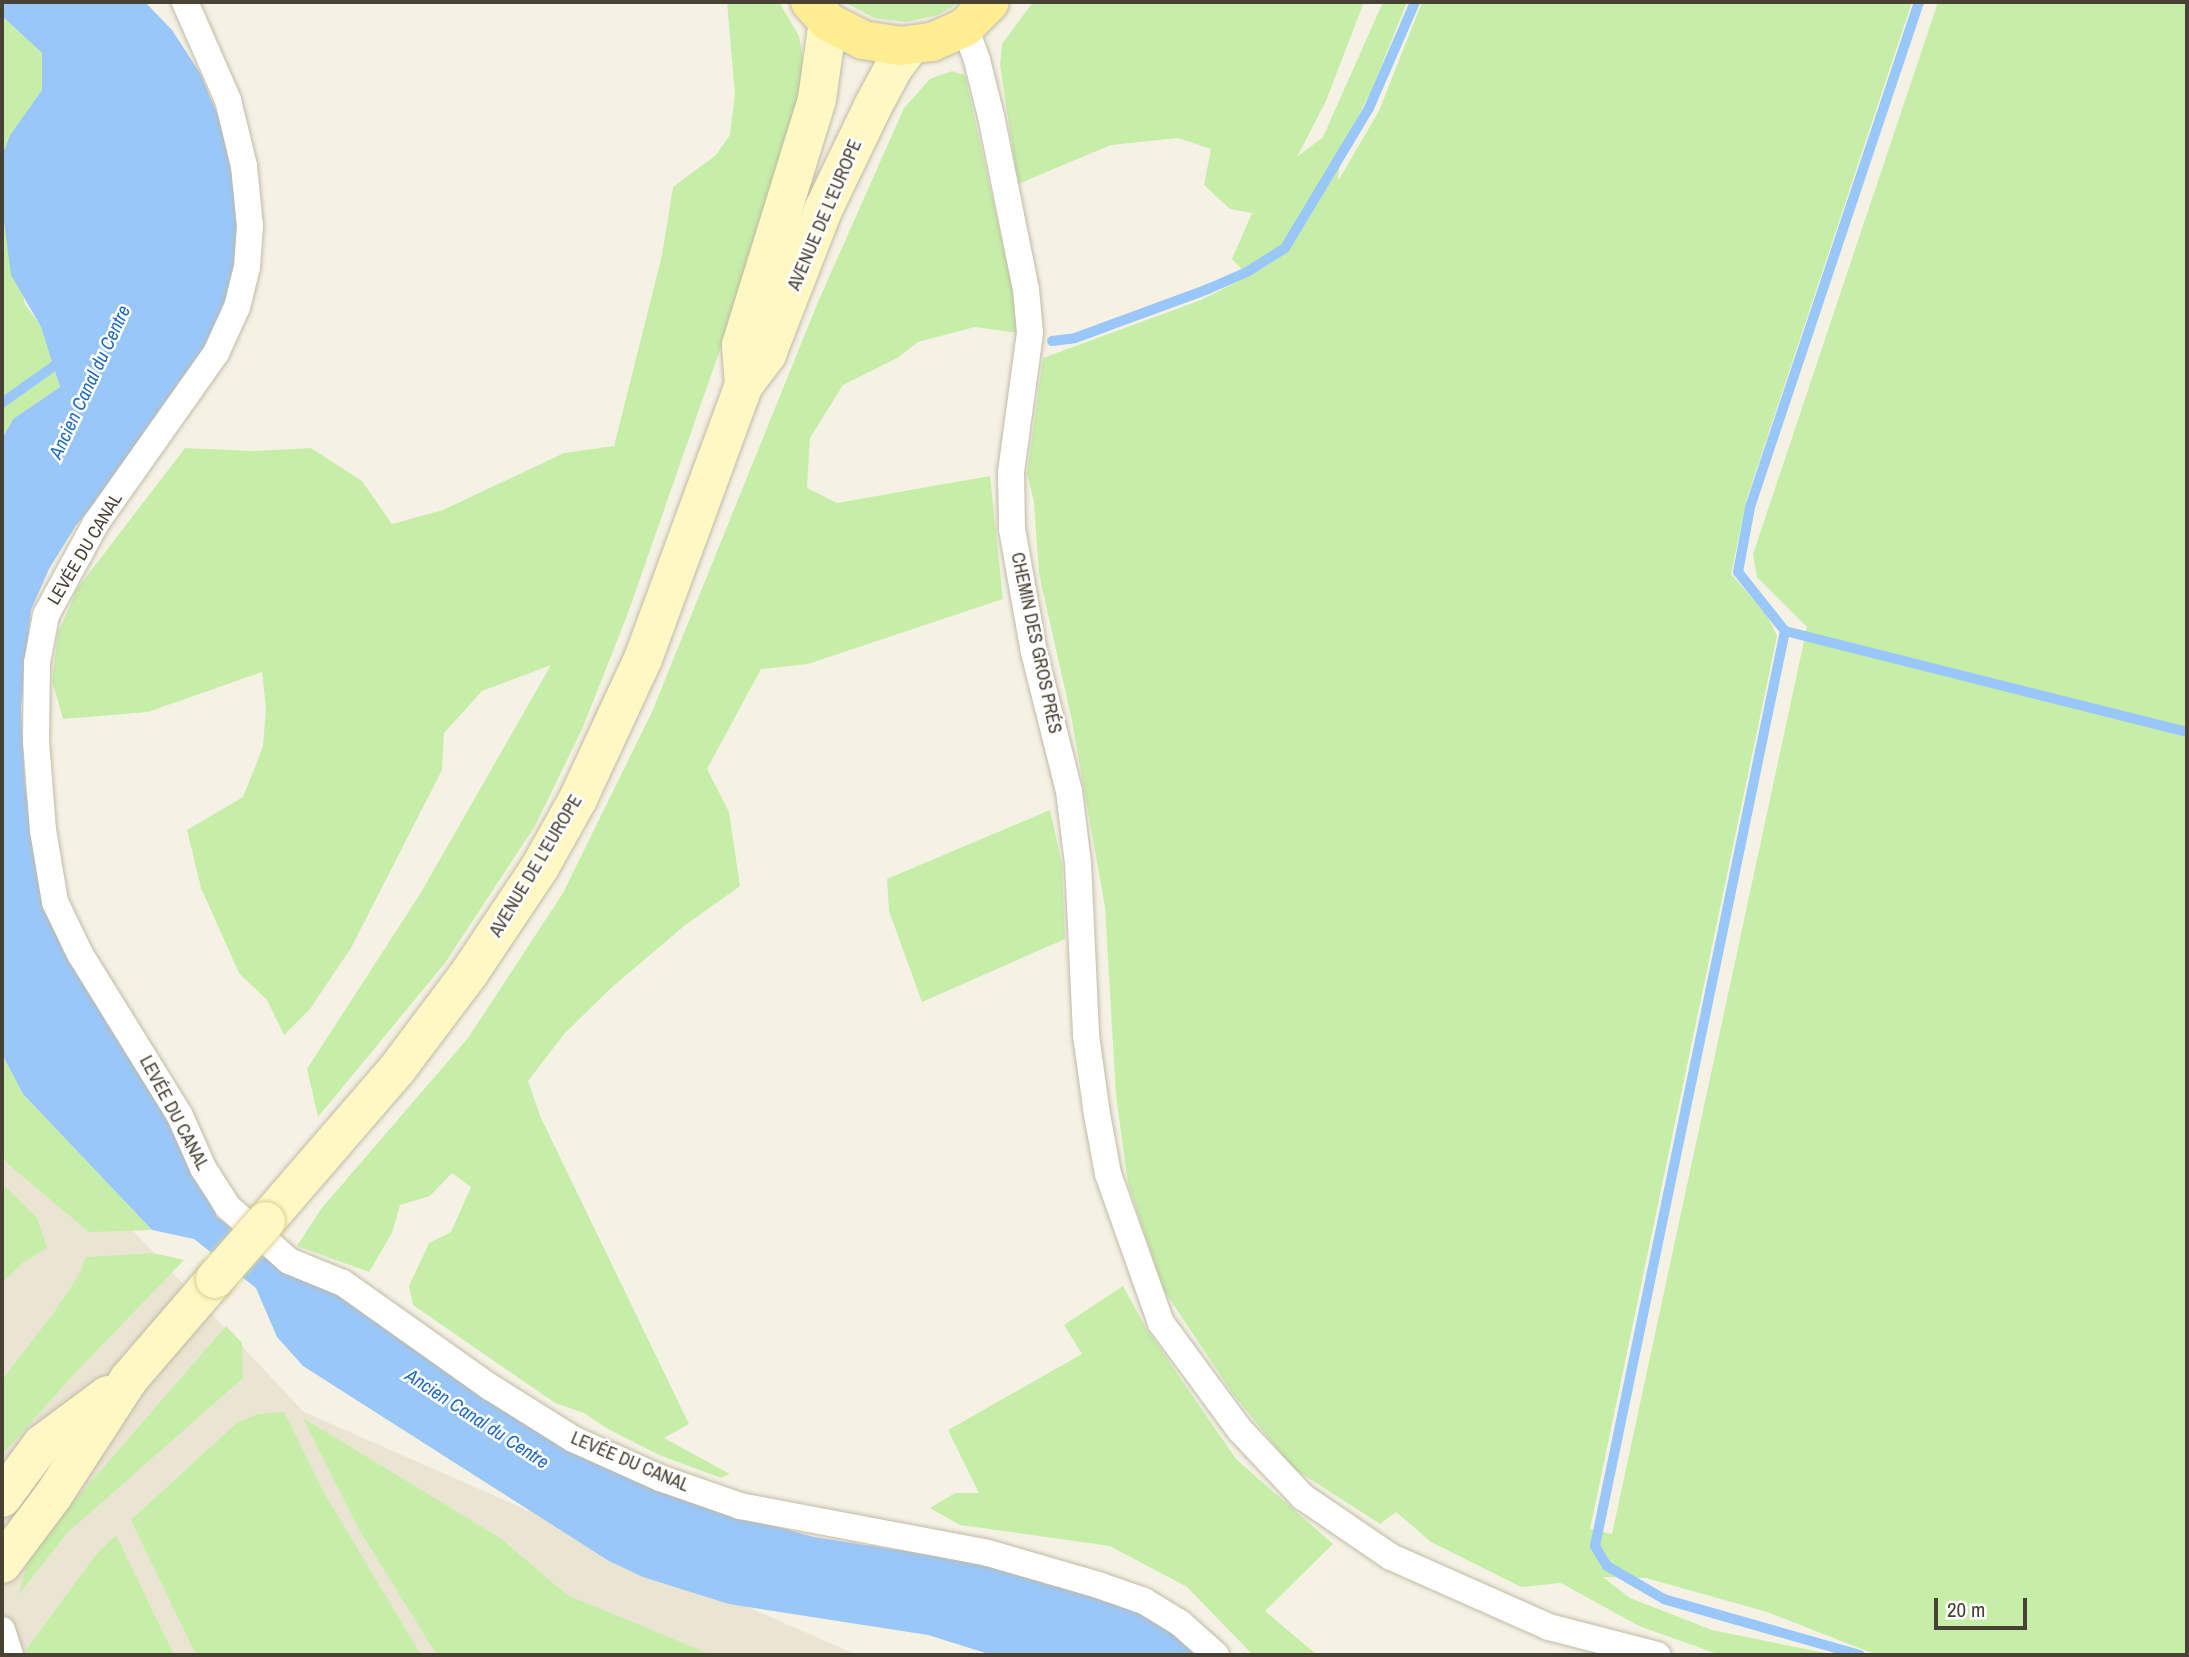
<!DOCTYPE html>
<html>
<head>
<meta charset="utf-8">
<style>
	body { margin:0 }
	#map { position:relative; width:2189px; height:1657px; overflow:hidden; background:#f5f2e5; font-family:"Archivo Narrow",sans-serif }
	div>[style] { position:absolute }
	.residential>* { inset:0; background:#e9e5d2 }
	.green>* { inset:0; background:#c7eea9 }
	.water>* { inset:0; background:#9ac7f9 }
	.stream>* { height:10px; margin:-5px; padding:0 5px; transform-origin:5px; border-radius:5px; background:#9ac7f9 }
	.roads { filter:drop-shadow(0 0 2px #c1bba7) drop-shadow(0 0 2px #c1bba7) }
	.minor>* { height:26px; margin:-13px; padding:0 13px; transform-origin:13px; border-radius:13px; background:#fff }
	.secondary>* { height:38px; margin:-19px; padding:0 19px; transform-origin:19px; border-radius:19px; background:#fff8c5 }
	.primary>* { height:38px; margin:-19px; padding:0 19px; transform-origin:19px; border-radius:19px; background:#ffed94 }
	.bridges { filter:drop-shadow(0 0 2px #dacf8f) drop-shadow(0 0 2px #dacf8f) }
	.secondary-bridge>* { height:38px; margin:-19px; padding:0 19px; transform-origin:19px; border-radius:19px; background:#fff8c5 }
	span { translate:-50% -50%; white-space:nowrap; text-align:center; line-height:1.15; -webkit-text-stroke:5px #fff; paint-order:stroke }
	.street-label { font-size:18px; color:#484234 }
	.water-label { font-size:19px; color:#206ac1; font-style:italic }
	.frame { position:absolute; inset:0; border:4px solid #484234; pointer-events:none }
	.scale { position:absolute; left:1934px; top:1598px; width:93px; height:32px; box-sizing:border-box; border:4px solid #484234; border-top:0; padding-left:9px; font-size:21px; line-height:24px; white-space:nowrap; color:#484234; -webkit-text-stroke:5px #fff; paint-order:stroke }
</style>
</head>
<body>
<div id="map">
	<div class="residential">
		<div style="clip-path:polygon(2px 1092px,304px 1412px,857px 1655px,2px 1655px)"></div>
	</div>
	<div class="green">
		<div style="clip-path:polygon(727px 2px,779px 2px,799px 36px,804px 64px,793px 124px,752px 258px,628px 613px,583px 727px,535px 826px,445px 963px,318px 1117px,307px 1069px,420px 894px,551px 665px,482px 691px,444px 733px,442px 770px,351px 948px,310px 1009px,284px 1035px,267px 1000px,239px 973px,201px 888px,187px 830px,243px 797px,263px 747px,266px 708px,262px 672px,148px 712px,63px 719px,52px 681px,58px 633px,77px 589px,185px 448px,252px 451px,311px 448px,362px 481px,392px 524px,443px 510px,564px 453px,614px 446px,662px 255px,673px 187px,716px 155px,730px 135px,735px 94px)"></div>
		<div style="clip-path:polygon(844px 2px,960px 2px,938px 15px,906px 22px,874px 18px)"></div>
		<div style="clip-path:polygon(1033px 2px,1364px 2px,1326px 101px,1297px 157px,1323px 137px,1383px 2px,1407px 2px,1372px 89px,1341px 150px,1338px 181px,1379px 111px,1422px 2px,1912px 2px,1747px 498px,1731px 574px,1767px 615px,1777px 636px,1590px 1529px,1612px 1534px,1807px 627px,1757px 577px,1753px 554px,1938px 2px,2187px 2px,2187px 1655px,1877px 1655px,1767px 1612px,1646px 1578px,1603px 1577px,1630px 1598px,1712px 1630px,1835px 1655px,1720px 1655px,1639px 1626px,1561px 1583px,1521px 1587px,1431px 1542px,1396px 1512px,1380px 1524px,1293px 1468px,1233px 1394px,1163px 1289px,1128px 1183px,1116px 1095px,1105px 907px,1071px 716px,1039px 574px,1034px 502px,1027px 474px,1043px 358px,1201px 300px,1248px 276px,1232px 259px,1252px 213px,1230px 209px,1204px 185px,1211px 149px,1178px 138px,1111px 145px,1018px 184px,1000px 65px,1002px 44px)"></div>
		<div style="clip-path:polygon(2px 16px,42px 53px,42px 90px,10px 135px,2px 156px)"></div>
		<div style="clip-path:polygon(952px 71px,965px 75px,1016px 304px,1018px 333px,975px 327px,918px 342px,899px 357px,843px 385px,810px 438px,807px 488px,837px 503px,990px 476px,1003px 599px,808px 664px,761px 669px,707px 769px,729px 812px,740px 886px,684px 926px,610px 989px,565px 1033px,528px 1081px,541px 1118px,689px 1424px,664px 1438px,730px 1474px,721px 1478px,659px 1455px,608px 1429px,584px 1413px,555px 1403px,413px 1305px,409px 1286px,429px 1243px,451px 1232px,471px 1187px,452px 1173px,430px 1196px,400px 1205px,392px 1233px,369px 1272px,297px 1246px,321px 1209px,468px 1038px,563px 893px,652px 712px,818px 302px,904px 108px,930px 79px)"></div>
		<div style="clip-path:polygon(2px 207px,25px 304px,41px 327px,60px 387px,13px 419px,2px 439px)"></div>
		<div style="clip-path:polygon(1050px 810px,1062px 864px,1065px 939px,922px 1002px,889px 911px,887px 879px)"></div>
		<div style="clip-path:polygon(2px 1054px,23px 1094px,152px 1230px,89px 1232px,8px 1164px,2px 1155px)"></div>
		<div style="clip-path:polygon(2px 1183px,37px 1218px,47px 1248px,22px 1263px,2px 1283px)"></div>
		<div style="clip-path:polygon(153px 1253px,184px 1260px,73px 1375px,2px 1455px,2px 1380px,55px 1311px,79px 1275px,86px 1257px)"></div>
		<div style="clip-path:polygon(1123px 1286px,1146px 1328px,1236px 1459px,1333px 1544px,1265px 1611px,1317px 1655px,1253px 1655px,1187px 1587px,1110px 1546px,960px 1525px,930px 1508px,955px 1493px,979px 1493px,948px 1430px,1082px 1354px,1064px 1325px)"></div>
		<div style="clip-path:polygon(226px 1326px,242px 1343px,243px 1378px,67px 1533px,19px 1594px,31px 1551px)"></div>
		<div style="clip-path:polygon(284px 1412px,323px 1491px,421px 1655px,196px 1655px,131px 1520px,238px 1422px,258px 1414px)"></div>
		<div style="clip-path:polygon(303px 1418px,500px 1538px,567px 1595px,712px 1655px,437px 1655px,360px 1531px)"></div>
		<div style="clip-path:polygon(116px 1535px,174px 1655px,30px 1655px,26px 1650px,95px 1556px)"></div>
	</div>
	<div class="water">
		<div style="clip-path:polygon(2px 2px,145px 2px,172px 30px,200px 73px,222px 125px,229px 150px,238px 213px,236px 267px,225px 316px,134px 453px,75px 527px,49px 569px,31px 610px,21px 708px,25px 785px,41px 893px,64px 952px,139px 1064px,217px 1217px,277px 1263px,315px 1281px,734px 1515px,814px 1537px,994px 1565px,1145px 1612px,1204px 1655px,992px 1655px,928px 1635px,729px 1604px,643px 1577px,609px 1561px,303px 1366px,277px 1337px,256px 1288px,194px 1239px,152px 1230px,23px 1094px,2px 1054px,2px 439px,13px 419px,60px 387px,41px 327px,11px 275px,2px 207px,2px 156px,10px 135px,42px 90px,42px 53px,2px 16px)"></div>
	</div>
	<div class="stream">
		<div style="left:1052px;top:341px;width:23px;rotate:-7deg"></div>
		<div style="left:1075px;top:338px;width:142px;rotate:-20.2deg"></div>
		<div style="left:1208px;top:289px;width:43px;rotate:-23.6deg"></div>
		<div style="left:1247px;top:272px;width:45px;rotate:-32.3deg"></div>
		<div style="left:1285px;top:248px;width:163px;rotate:-59deg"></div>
		<div style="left:1369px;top:108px;width:116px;rotate:-66.5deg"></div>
		<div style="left:2px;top:403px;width:76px;rotate:-35.4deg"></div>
		<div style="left:1785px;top:631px;width:414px;rotate:14.1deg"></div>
		<div style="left:1860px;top:1655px;width:204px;rotate:-164.1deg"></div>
		<div style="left:1664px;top:1599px;width:66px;rotate:-149.9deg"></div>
		<div style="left:1607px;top:1566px;width:23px;rotate:-121deg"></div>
		<div style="left:1595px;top:1546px;width:935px;rotate:-78.27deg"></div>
		<div style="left:1785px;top:631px;width:75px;rotate:-128.5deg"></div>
		<div style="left:1738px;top:572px;width:66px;rotate:-79.5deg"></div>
		<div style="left:1750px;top:507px;width:533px;rotate:-71.5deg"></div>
	</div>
	<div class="roads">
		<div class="minor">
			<div style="left:185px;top:2px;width:107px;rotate:66.3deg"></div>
			<div style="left:228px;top:100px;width:68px;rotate:76.4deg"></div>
			<div style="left:244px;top:166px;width:60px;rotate:84.3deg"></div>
			<div style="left:250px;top:226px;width:41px;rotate:94.2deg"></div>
			<div style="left:247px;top:267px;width:41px;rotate:104deg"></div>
			<div style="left:237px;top:307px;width:51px;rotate:114.5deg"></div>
			<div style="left:216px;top:353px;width:208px;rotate:125.2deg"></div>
			<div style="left:96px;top:523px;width:105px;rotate:118.5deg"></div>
			<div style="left:46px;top:615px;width:49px;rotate:100.6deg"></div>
			<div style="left:37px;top:663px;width:78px;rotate:90.7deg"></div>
			<div style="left:36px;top:741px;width:89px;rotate:85.5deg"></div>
			<div style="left:43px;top:830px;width:73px;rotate:80.5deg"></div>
			<div style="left:55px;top:902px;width:58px;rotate:64.3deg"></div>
			<div style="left:80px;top:954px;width:190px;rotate:58.3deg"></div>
			<div style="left:180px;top:1116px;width:57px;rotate:66.1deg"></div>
			<div style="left:203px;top:1168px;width:46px;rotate:57.3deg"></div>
			<div style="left:228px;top:1207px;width:81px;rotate:41.5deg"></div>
			<div style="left:289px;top:1261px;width:58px;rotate:22.2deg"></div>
			<div style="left:343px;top:1283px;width:180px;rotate:35.3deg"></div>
			<div style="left:490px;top:1387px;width:98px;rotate:32.1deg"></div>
			<div style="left:573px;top:1439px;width:95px;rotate:24.1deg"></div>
			<div style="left:660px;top:1478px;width:85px;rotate:19.3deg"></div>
			<div style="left:740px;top:1506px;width:252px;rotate:10.7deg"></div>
			<div style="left:988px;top:1553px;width:115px;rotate:16.2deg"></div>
			<div style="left:1098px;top:1585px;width:49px;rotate:19.2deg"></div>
			<div style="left:1144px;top:1601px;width:42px;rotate:31.4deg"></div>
			<div style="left:1180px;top:1623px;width:48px;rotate:41.6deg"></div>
			<div style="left:965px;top:27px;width:35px;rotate:70deg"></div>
			<div style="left:977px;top:60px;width:58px;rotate:76deg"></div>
			<div style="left:991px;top:116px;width:177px;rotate:78.6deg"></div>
			<div style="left:1026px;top:289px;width:44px;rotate:84.8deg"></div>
			<div style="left:1030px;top:333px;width:140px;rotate:97.8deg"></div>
			<div style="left:1011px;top:472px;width:57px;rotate:89deg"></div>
			<div style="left:1012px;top:529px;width:125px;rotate:79.9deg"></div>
			<div style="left:1034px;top:652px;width:143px;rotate:75.9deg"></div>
			<div style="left:1069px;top:791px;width:73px;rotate:82.9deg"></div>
			<div style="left:1078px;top:863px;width:172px;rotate:87.3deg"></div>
			<div style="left:1086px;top:1035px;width:80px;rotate:82.1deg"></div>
			<div style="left:1097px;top:1114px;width:61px;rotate:79.6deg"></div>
			<div style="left:1108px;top:1174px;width:158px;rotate:70.4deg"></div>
			<div style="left:1161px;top:1323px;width:133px;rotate:53.6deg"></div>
			<div style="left:1240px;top:1430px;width:92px;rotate:46.8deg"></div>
			<div style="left:1303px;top:1497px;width:107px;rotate:34.3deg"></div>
			<div style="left:1391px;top:1557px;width:173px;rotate:23.9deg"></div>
			<div style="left:1549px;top:1627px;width:112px;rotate:14.5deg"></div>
			<div style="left:2px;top:1630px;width:26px;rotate:72deg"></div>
		</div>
		<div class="secondary">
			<div style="left:744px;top:385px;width:40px;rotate:-94.3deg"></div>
			<div style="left:741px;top:345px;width:257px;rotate:-72.8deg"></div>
			<div style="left:817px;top:99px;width:78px;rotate:-81.9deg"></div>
			<div style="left:266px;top:1221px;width:202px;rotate:-49.2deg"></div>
			<div style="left:398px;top:1068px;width:120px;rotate:-53.1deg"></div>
			<div style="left:470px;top:972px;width:126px;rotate:-56.3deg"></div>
			<div style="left:540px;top:867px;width:78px;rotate:-60.8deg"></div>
			<div style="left:578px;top:799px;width:154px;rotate:-65.1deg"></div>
			<div style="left:643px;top:659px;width:292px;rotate:-69.8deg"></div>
			<div style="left:744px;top:385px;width:39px;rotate:-53deg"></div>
			<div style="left:767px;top:354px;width:155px;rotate:-68.7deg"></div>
			<div style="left:823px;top:210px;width:113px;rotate:-64.3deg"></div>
			<div style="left:872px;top:108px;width:47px;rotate:-61.8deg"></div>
			<div style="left:894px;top:67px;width:26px;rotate:-53deg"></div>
			<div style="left:2px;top:1498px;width:67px;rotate:-53.5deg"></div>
			<div style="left:42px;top:1444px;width:82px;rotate:-36.6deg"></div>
			<div style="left:2px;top:1564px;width:85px;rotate:-53.1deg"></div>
			<div style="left:53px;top:1496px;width:140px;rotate:-57deg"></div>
			<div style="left:129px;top:1379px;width:132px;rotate:-49.3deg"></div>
		</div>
		<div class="primary">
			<div style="left:810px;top:2px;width:27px;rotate:48deg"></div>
			<div style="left:828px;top:22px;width:39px;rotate:27deg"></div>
			<div style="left:863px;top:40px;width:36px;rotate:9deg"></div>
			<div style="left:899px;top:46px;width:33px;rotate:-7deg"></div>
			<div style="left:932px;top:42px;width:36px;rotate:-24deg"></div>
			<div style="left:965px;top:27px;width:35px;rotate:-45deg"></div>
		</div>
	</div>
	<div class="bridges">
		<div class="secondary-bridge">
			<div style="left:215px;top:1279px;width:77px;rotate:-48.7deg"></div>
		</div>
	</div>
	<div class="street-label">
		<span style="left:825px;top:215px;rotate:-67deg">AVENUE DE L'EUROPE</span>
		<span style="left:85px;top:549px;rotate:-59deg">LEVÉE DU CANAL</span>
		<span style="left:1036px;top:643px;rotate:78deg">CHEMIN DES GROS PRÉS</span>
		<span style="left:536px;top:866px;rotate:-59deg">AVENUE DE L'EUROPE</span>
		<span style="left:174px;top:1113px;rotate:62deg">LEVÉE DU CANAL</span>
		<span style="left:630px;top:1462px;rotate:23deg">LEVÉE DU CANAL</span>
	</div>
	<div class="water-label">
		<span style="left:90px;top:382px;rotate:-65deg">Ancien Canal du Centre</span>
		<span style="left:477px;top:1419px;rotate:33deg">Ancien Canal du Centre</span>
	</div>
	<div class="frame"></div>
	<div class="scale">20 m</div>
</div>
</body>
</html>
